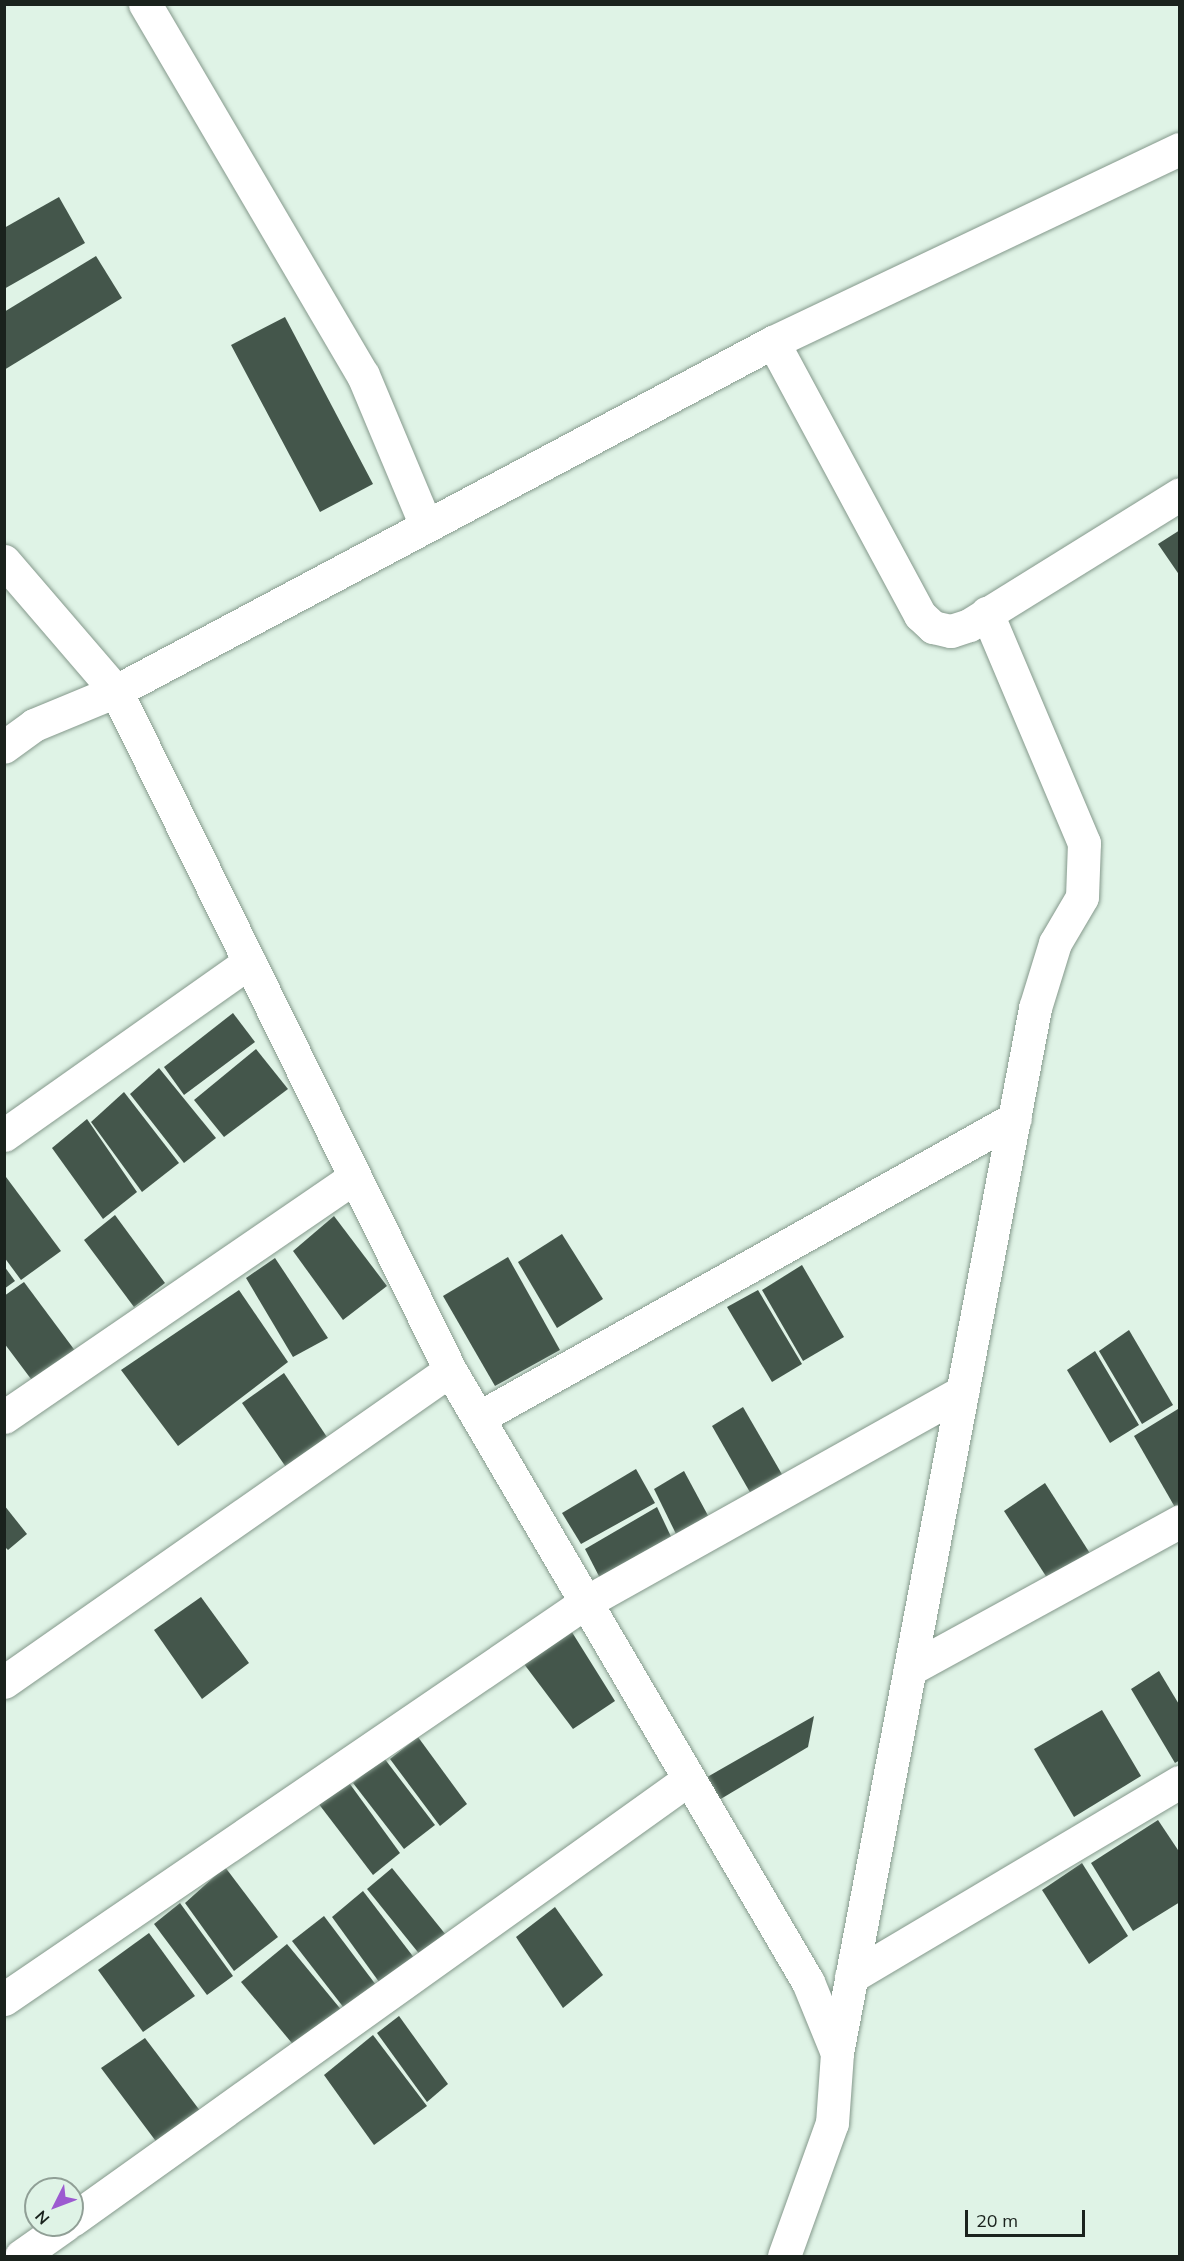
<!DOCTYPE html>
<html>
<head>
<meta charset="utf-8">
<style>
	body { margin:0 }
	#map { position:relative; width:1184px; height:2261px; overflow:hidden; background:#dff3e6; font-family:Mulish,sans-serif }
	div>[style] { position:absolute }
	.building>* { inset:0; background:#44564b }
	.roads { filter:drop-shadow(0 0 2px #85998c) drop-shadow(0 0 2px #85998c) }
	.minor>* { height:33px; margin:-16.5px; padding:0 16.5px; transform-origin:16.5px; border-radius:16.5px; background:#fff }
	span { translate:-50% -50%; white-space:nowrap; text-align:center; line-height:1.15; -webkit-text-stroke:6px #dff3e6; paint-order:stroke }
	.frame { position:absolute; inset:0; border:6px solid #1a221d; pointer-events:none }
	.north { position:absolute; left:24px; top:2177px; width:60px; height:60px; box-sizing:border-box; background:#dff3e6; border:2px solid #909f96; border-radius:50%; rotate:228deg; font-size:16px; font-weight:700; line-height:24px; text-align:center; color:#1a221d }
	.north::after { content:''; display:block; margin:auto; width:21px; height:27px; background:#9c5ad0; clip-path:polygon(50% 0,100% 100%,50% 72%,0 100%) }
	.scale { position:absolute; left:965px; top:2210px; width:120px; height:27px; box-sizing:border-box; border:3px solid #1a221d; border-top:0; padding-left:8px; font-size:18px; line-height:21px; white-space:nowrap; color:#1a221d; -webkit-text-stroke:4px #dff3e6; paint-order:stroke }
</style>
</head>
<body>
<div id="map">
	<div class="building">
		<div style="clip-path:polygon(59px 197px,85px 243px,4px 289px,4px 228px)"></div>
		<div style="clip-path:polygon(96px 256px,122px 298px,4px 370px,4px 312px)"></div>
		<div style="clip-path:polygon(285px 317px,373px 484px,320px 512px,231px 345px)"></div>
		<div style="clip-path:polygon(1180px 530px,1180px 576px,1158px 544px)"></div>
		<div style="clip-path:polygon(233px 1013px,255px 1042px,184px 1095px,164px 1067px)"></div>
		<div style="clip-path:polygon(256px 1049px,288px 1089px,224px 1137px,194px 1100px)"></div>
		<div style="clip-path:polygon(159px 1068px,216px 1138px,184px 1163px,130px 1094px)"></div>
		<div style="clip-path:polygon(124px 1092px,179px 1163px,142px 1192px,91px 1122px)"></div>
		<div style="clip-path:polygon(87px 1119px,137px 1192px,103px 1219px,52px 1148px)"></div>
		<div style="clip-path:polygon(6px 1177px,61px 1251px,21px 1280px,4px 1257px)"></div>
		<div style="clip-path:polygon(115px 1215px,165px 1283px,134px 1307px,84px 1240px)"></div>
		<div style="clip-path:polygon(334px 1216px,387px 1286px,343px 1320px,293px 1251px)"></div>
		<div style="clip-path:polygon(562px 1234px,603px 1299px,557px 1328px,518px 1262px)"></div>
		<div style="clip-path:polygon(508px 1257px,560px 1350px,495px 1386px,443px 1296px)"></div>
		<div style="clip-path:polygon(275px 1258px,328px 1338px,293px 1357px,246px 1278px)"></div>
		<div style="clip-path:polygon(802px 1265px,844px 1337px,803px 1361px,762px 1290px)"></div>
		<div style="clip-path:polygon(4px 1266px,15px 1281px,4px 1289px)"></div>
		<div style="clip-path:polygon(24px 1282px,76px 1352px,34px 1383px,4px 1343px,4px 1296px)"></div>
		<div style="clip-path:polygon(239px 1290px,288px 1362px,178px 1446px,121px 1370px)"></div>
		<div style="clip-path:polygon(758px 1290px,802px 1364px,772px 1382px,727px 1307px)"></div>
		<div style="clip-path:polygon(1129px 1330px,1173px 1405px,1142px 1424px,1099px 1351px)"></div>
		<div style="clip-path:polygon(1095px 1351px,1139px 1425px,1110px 1443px,1067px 1370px)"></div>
		<div style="clip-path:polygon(284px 1373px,331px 1443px,290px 1473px,242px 1403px)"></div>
		<div style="clip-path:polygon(743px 1407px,787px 1483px,755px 1501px,712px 1426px)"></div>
		<div style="clip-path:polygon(1178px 1409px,1180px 1412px,1180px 1516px,1134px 1436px)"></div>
		<div style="clip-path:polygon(636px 1469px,655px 1503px,581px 1544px,562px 1513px)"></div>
		<div style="clip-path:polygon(684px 1471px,712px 1523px,679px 1540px,654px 1489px)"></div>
		<div style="clip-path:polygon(1045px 1483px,1093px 1558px,1051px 1584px,1004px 1511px)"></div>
		<div style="clip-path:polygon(4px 1505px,27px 1534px,8px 1550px,4px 1546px)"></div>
		<div style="clip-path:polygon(657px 1507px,675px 1545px,604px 1586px,585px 1549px)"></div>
		<div style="clip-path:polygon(201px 1597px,249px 1663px,202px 1699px,154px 1630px)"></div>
		<div style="clip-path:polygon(570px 1629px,615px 1701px,573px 1729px,521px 1660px)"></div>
		<div style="clip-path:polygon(1159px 1671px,1180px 1706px,1180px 1760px,1175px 1763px,1131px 1689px)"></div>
		<div style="clip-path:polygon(1102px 1710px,1141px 1776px,1074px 1817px,1034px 1749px)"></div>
		<div style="clip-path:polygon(814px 1716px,808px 1747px,714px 1803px,702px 1780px)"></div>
		<div style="clip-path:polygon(418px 1737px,467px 1804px,440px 1826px,390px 1759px)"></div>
		<div style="clip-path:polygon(384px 1758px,435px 1825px,404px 1849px,353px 1783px)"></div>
		<div style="clip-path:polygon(347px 1780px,400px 1853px,373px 1875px,318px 1803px)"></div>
		<div style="clip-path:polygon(1158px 1820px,1180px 1853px,1180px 1902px,1133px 1931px,1091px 1863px)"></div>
		<div style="clip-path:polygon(1082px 1863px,1128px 1936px,1089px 1964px,1042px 1890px)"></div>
		<div style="clip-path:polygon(225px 1867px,278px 1937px,234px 1971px,185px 1903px)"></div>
		<div style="clip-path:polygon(392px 1868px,446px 1935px,421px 1956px,367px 1889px)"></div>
		<div style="clip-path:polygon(363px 1891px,415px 1959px,382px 1986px,332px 1917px)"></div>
		<div style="clip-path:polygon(180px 1903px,233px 1976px,207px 1995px,154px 1924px)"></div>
		<div style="clip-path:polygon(555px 1907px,603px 1975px,563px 2008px,516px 1937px)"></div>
		<div style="clip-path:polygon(324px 1916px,376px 1985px,344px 2008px,292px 1941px)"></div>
		<div style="clip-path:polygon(149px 1933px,195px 1996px,143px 2032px,98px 1970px)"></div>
		<div style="clip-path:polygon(287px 1944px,343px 2012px,296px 2048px,241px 1982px)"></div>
		<div style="clip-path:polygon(399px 2016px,448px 2084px,427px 2102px,377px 2033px)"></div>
		<div style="clip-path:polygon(373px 2035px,427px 2106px,374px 2145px,324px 2075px)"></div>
		<div style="clip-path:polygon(145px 2038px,201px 2112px,158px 2144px,101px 2068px)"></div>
	</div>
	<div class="roads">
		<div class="minor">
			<div style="left:145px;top:4px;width:430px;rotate:59.6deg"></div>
			<div style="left:363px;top:375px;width:160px;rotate:67.3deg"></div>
			<div style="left:773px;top:342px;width:310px;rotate:61.7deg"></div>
			<div style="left:920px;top:615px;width:18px;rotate:43deg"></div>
			<div style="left:933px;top:627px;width:18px;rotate:13deg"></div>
			<div style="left:951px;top:631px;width:19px;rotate:-18deg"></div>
			<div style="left:969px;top:625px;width:248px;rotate:-31.8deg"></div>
			<div style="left:4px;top:561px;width:172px;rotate:49.3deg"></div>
			<div style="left:116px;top:691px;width:89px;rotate:157.5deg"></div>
			<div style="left:34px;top:725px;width:37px;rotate:144deg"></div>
			<div style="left:4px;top:1135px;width:300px;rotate:-35.2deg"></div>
			<div style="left:4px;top:1417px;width:425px;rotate:-34.4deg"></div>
			<div style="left:478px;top:1418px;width:615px;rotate:-29.19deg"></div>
			<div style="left:910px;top:1669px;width:308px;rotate:-28.7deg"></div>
			<div style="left:4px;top:1682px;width:544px;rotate:-34.97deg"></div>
			<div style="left:851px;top:1977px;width:382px;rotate:-30.7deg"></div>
			<div style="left:4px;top:1999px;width:705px;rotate:-34.3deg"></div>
			<div style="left:586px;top:1602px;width:431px;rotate:-29.2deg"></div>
			<div style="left:837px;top:2053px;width:1064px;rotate:-79.27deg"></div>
			<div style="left:1035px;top:1008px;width:68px;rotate:-72.9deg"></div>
			<div style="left:1055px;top:943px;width:53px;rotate:-59.6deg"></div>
			<div style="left:1082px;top:897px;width:54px;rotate:-87.9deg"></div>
			<div style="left:1084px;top:843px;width:250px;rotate:-112.9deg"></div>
			<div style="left:72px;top:2220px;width:758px;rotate:-35.56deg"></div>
			<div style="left:21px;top:2256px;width:54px;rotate:-35.2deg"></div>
			<div style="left:784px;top:2256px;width:141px;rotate:-70.2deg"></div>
			<div style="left:832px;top:2123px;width:70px;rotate:-85.9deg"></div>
			<div style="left:837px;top:2053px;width:77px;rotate:-112.2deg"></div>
			<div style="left:808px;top:1982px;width:709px;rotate:-120.33deg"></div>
			<div style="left:450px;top:1370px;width:757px;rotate:-116.19deg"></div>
			<div style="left:116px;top:691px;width:744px;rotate:-27.98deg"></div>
			<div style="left:773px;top:342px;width:450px;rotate:-25.4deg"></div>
		</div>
	</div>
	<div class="frame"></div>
	<div class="north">N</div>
	<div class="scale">20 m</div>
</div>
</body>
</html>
